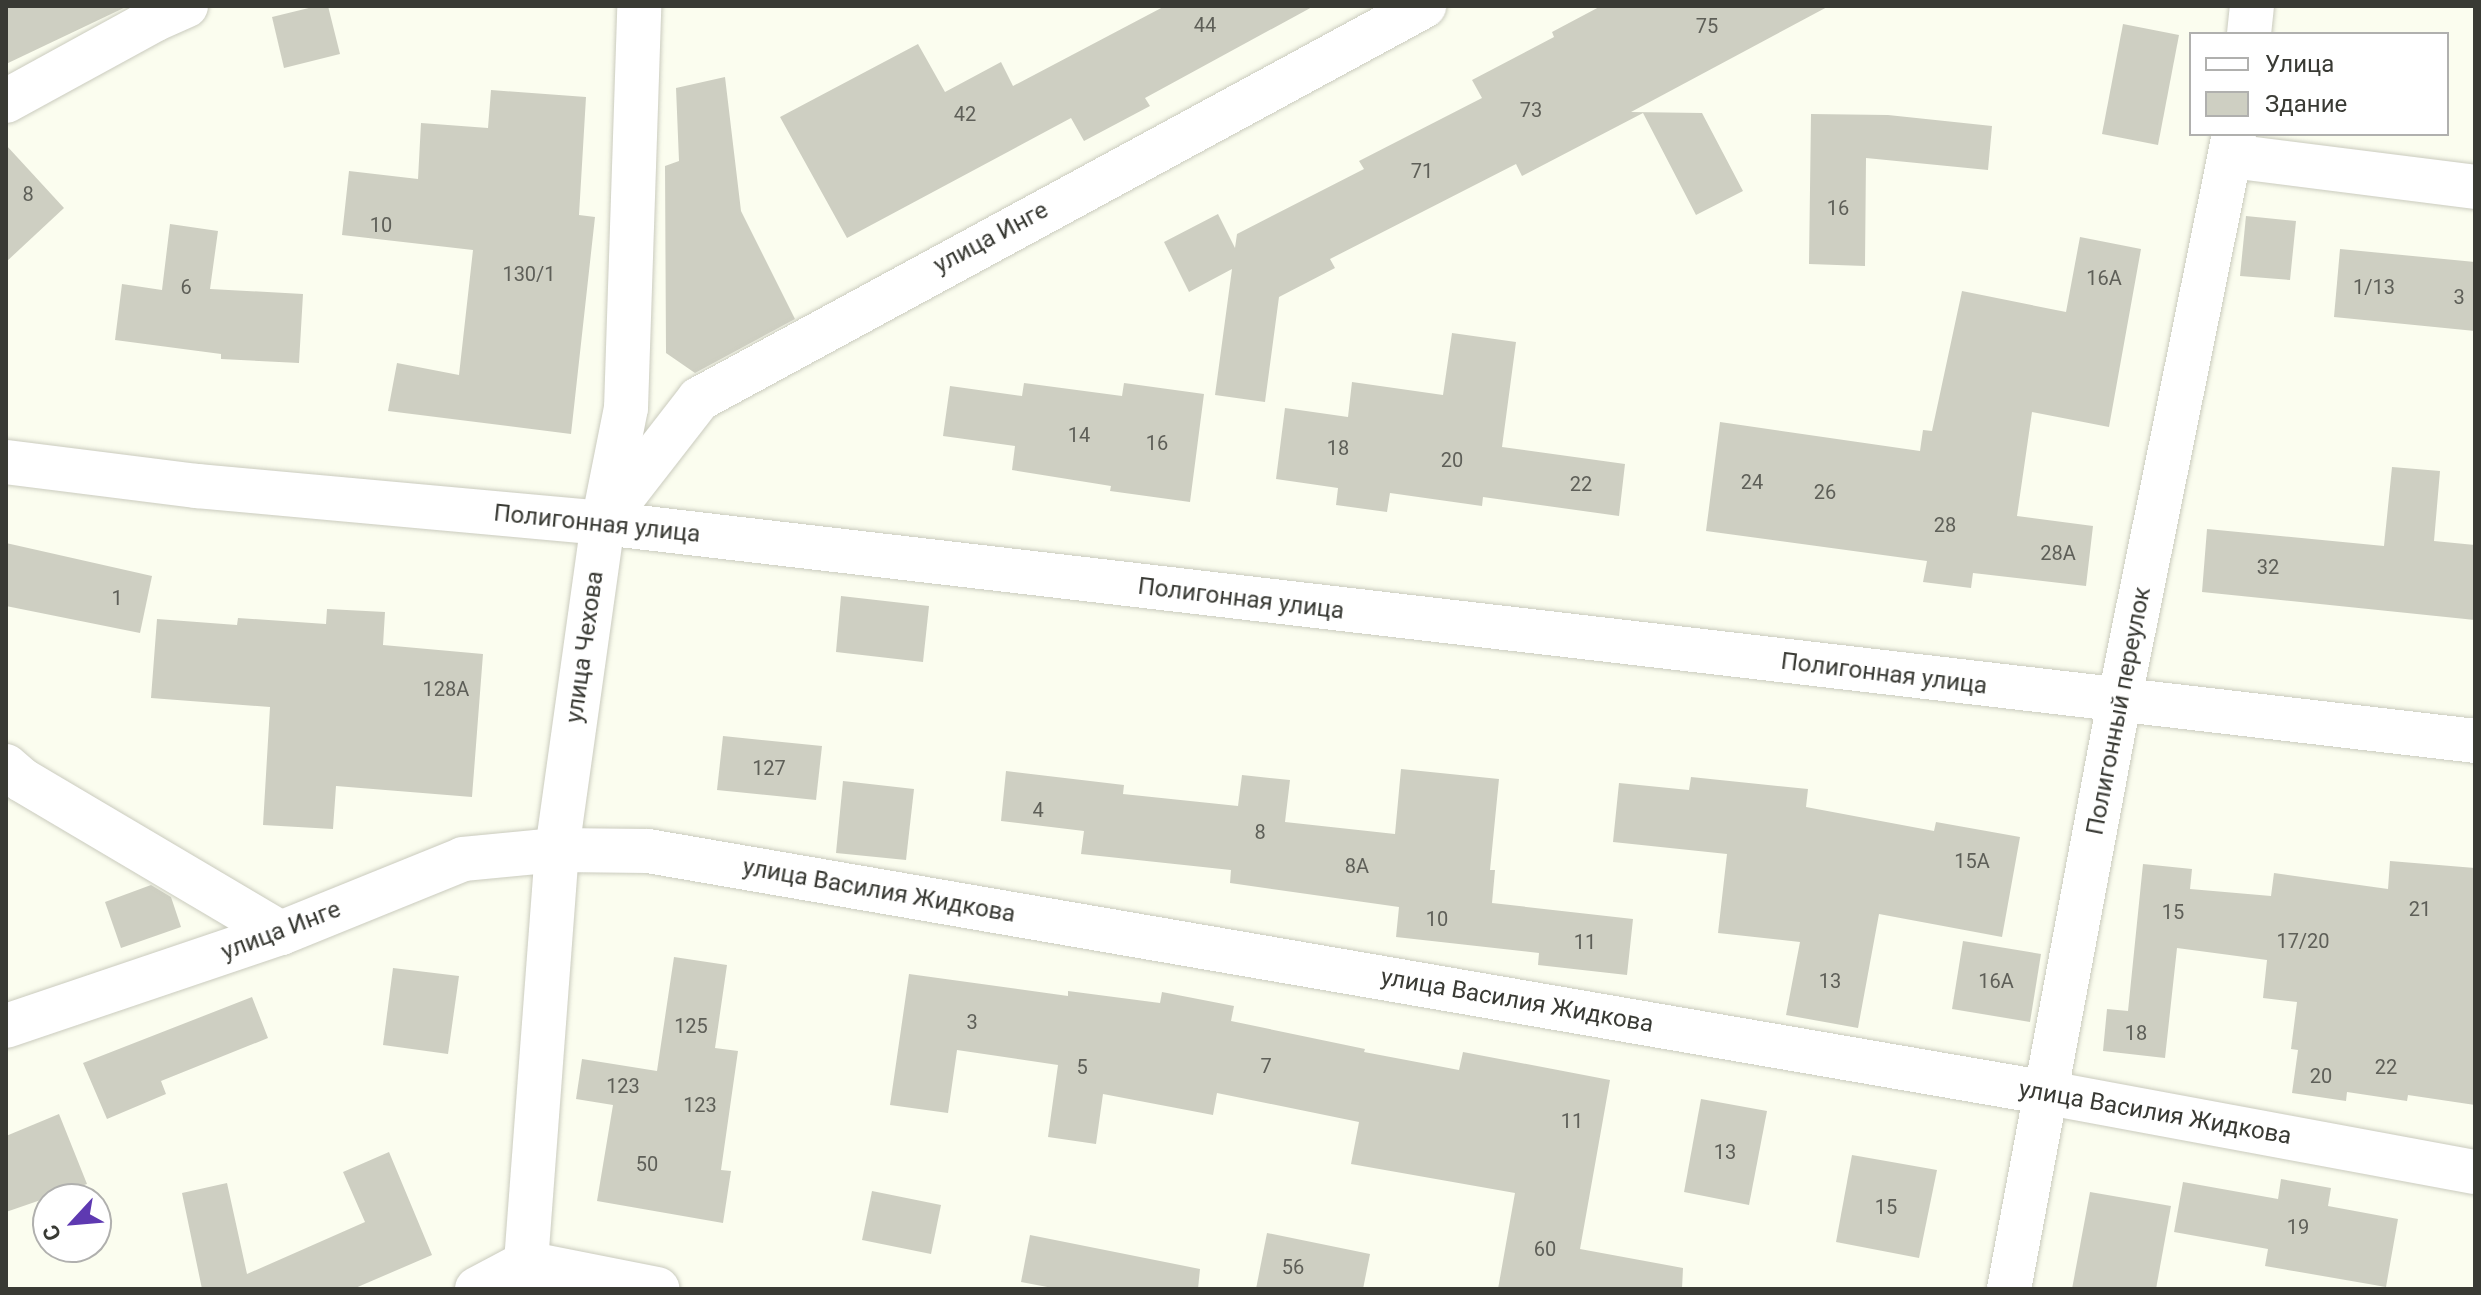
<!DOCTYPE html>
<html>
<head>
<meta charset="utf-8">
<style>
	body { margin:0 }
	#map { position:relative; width:2481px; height:1295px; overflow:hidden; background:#fbfdef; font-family:Roboto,sans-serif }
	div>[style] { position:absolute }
	.building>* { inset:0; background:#cecfc2 }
	.roads { filter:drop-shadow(0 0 2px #cacbbe) drop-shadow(0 0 2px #cacbbe) }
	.minor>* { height:44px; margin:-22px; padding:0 22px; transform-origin:22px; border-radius:22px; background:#fff }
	span { translate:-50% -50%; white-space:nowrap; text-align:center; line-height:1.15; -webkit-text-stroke:7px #fff; paint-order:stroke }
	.number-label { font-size:20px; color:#5e5f58 }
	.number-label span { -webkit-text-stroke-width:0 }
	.street-label { font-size:24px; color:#393a34 }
	.frame { position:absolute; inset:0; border:8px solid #393a34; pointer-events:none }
	.legend { position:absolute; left:2189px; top:32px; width:260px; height:104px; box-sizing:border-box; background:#fff; border:2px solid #b0b0ae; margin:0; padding:10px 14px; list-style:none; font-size:24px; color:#393a34 }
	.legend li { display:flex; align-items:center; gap:16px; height:40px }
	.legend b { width:40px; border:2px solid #b0b0ae }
	.north { position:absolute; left:32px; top:1183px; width:80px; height:80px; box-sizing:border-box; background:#fff; border:2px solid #b0b0ae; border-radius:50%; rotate:244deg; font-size:22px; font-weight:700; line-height:32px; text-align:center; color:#393a34 }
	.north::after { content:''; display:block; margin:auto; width:28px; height:36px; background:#5e39b1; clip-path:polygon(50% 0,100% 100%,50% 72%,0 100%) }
</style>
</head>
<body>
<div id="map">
	<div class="building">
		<div style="clip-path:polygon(6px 6px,128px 6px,6px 64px)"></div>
		<div style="clip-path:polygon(317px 6px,328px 6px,340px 54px,284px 68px,272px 17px)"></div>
		<div style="clip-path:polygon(1165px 6px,1314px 6px,1145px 98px,1150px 106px,1084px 141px,1071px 118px,847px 238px,780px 117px,918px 44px,945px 92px,1001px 62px,1013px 86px)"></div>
		<div style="clip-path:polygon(1601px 6px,1829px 6px,1631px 112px,1702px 113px,1743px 191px,1696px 215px,1643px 113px,1522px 176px,1516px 164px,1330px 259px,1335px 268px,1279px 297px,1265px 402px,1215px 395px,1232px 269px,1189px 292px,1164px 242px,1218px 214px,1235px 248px,1237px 234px,1364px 169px,1359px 161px,1482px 98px,1472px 80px,1554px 37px,1552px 32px)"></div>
		<div style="clip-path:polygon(2123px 24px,2179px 35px,2158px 145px,2102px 134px)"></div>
		<div style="clip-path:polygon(725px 77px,741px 211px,795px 319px,695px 373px,666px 353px,665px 166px,679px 161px,676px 88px)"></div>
		<div style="clip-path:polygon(491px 90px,586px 97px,579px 215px,595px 217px,571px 434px,388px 411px,397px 363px,459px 375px,473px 250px,342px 235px,349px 171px,418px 179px,421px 123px,488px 128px)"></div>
		<div style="clip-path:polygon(1811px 114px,1888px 115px,1992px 126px,1988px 170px,1866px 158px,1865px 266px,1809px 264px)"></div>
		<div style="clip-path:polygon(6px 145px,64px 208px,6px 262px)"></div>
		<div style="clip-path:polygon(2246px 216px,2296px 221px,2290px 280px,2240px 276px)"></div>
		<div style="clip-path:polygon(170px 224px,218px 231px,210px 289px,303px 294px,299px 363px,221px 359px,221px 354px,115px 340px,122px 284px,162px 290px)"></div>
		<div style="clip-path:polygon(2080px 237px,2141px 249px,2109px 427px,2032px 412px,2017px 516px,2093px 526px,2086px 586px,1973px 573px,1971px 588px,1923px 582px,1927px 561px,1706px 531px,1720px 422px,1920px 451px,1923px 430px,1932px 431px,1962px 291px,2066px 312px)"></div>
		<div style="clip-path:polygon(2340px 249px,2475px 262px,2475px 331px,2334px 317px)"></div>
		<div style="clip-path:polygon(1452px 333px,1516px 342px,1502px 447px,1625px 464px,1619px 516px,1483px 497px,1482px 506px,1390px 493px,1387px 512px,1336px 505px,1338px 488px,1276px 479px,1285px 408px,1348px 417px,1352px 382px,1443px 395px)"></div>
		<div style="clip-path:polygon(1024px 383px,1122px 396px,1124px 383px,1204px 394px,1190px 502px,1110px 491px,1111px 486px,1012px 470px,1015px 446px,943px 436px,950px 386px,1022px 396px)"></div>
		<div style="clip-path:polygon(2392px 467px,2440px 471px,2434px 541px,2475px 545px,2475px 620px,2202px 592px,2207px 529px,2384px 546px)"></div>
		<div style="clip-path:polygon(6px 543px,152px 576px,140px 633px,6px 606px)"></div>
		<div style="clip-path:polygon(841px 596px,929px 606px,923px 662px,836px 652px)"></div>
		<div style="clip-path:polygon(327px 609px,385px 612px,383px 645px,483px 654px,472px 797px,336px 786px,333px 829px,263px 825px,270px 707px,151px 698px,157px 619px,237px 625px,238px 618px,326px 624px)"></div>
		<div style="clip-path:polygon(723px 736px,822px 746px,816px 800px,717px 790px)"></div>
		<div style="clip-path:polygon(1401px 769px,1499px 779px,1490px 870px,1495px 870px,1492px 903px,1633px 919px,1627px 975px,1538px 965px,1539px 953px,1396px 937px,1399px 907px,1230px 883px,1231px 870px,1081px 854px,1084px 831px,1001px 821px,1006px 771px,1124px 785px,1123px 794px,1238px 806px,1242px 775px,1290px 780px,1285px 822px,1395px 834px)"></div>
		<div style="clip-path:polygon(1691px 777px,1808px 789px,1806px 807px,1934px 831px,1936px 822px,2020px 837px,2002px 937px,1879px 914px,1858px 1028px,1786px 1015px,1800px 942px,1718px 933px,1727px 854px,1613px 842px,1619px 783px,1689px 790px)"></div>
		<div style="clip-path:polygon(843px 781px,914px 789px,906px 860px,836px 853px)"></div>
		<div style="clip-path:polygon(2390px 861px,2475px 868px,2475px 1105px,2408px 1095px,2407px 1101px,2347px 1092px,2346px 1101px,2292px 1093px,2298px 1050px,2291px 1049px,2297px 1002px,2263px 998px,2267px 960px,2177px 948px,2165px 1058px,2103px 1051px,2107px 1009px,2128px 1011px,2143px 864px,2192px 869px,2190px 889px,2271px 896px,2274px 873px,2388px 889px)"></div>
		<div style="clip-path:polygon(151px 885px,171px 897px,181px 927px,121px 948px,105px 902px)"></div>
		<div style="clip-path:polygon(1963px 941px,2041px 954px,2030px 1022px,1952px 1009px)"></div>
		<div style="clip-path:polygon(674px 957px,727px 965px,715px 1048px,738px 1051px,721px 1170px,731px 1171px,723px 1223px,597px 1201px,613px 1105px,576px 1099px,582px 1059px,657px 1071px)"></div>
		<div style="clip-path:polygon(393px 968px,459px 976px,448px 1054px,383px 1045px)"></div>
		<div style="clip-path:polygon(909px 974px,1068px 996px,1068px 991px,1160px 1003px,1162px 992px,1234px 1006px,1231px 1021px,1365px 1049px,1364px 1052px,1459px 1070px,1463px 1052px,1610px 1080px,1580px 1249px,1683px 1268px,1682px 1289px,1498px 1289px,1515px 1193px,1351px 1164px,1359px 1122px,1217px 1093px,1213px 1115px,1103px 1094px,1096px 1144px,1048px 1137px,1058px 1065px,957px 1050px,948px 1113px,890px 1105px)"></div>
		<div style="clip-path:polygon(252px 997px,268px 1038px,161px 1081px,166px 1094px,107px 1119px,83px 1063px)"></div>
		<div style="clip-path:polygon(1701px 1099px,1767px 1111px,1749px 1205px,1684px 1192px)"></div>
		<div style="clip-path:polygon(59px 1114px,87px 1184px,6px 1212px,6px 1136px)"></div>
		<div style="clip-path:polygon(389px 1152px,432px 1255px,353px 1289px,202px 1289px,182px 1193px,227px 1183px,247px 1274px,365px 1222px,343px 1172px)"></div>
		<div style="clip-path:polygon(1852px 1155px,1937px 1170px,1919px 1258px,1836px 1242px)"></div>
		<div style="clip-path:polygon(2281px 1179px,2331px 1188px,2328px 1206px,2398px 1219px,2386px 1287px,2265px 1266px,2268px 1249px,2174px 1232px,2183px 1182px,2278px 1199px)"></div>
		<div style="clip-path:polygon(872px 1191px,941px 1205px,931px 1254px,862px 1240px)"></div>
		<div style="clip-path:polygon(2090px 1192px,2171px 1206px,2156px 1289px,2072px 1289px)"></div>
		<div style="clip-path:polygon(1267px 1233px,1370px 1254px,1363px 1289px,1256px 1289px)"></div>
		<div style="clip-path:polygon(1030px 1235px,1200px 1269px,1198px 1289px,1058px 1289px,1021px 1282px)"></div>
	</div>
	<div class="roads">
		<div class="minor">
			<div style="left:2249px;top:34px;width:28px;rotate:-84deg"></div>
			<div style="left:6px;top:101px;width:169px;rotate:-28.7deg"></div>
			<div style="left:154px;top:20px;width:35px;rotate:-24deg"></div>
			<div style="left:2231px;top:156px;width:246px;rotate:7.2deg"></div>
			<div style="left:6px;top:462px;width:193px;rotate:7.2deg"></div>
			<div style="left:197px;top:486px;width:408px;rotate:5.2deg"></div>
			<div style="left:603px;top:523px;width:1885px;rotate:6.64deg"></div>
			<div style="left:609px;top:515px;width:147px;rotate:-52.2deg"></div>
			<div style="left:699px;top:399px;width:825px;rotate:-28.46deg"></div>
			<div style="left:6px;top:766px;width:21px;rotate:41deg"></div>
			<div style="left:22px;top:780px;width:301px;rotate:30.6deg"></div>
			<div style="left:6px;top:1026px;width:290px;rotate:-18.7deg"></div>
			<div style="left:281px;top:933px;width:196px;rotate:-22.1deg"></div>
			<div style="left:463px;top:859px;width:94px;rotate:-5.5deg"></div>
			<div style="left:557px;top:850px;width:91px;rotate:0.6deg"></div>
			<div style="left:648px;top:851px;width:1421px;rotate:9.81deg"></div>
			<div style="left:2048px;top:1093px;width:434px;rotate:10.5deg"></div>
			<div style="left:477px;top:1289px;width:55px;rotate:-28deg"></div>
			<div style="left:526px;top:1263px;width:134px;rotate:11.2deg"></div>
			<div style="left:524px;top:1289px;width:440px;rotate:-85.7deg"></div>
			<div style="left:557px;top:850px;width:330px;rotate:-82deg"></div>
			<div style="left:603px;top:523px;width:117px;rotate:-78.7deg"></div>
			<div style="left:626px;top:408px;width:402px;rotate:-88.1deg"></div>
			<div style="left:2009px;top:1289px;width:597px;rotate:-79.39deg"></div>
			<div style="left:2119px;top:702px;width:580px;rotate:-78.55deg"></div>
		</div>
	</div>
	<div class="number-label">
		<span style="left:1205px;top:25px">44</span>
		<span style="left:1707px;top:26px">75</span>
		<span style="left:1531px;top:110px">73</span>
		<span style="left:965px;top:114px">42</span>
		<span style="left:1422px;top:171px">71</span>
		<span style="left:28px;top:194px">8</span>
		<span style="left:1838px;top:208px">16</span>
		<span style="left:381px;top:225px">10</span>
		<span style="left:529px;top:274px">130/1</span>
		<span style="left:2104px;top:278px">16А</span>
		<span style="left:186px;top:287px">6</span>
		<span style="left:2374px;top:287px">1/13</span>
		<span style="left:2459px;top:297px">3</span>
		<span style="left:1079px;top:435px">14</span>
		<span style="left:1157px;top:443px">16</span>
		<span style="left:1338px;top:448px">18</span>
		<span style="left:1452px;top:460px">20</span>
		<span style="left:1752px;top:482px">24</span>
		<span style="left:1581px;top:484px">22</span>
		<span style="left:1825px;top:492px">26</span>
		<span style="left:1945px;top:525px">28</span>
		<span style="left:2058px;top:553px">28А</span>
		<span style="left:2268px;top:567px">32</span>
		<span style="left:117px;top:598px">1</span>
		<span style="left:446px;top:689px">128А</span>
		<span style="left:769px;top:768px">127</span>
		<span style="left:1038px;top:810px">4</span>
		<span style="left:1260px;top:832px">8</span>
		<span style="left:1972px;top:861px">15А</span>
		<span style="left:1357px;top:866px">8А</span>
		<span style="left:2420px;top:909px">21</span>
		<span style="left:2173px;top:912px">15</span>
		<span style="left:1437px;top:919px">10</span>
		<span style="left:2303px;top:941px">17/20</span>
		<span style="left:1585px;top:942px">11</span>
		<span style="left:1830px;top:981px">13</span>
		<span style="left:1996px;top:981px">16А</span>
		<span style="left:972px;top:1022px">3</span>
		<span style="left:691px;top:1026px">125</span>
		<span style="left:2136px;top:1033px">18</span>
		<span style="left:1266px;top:1066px">7</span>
		<span style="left:1082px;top:1067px">5</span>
		<span style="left:2386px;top:1067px">22</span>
		<span style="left:2321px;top:1076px">20</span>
		<span style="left:623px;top:1086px">123</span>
		<span style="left:700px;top:1105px">123</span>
		<span style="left:1572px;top:1121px">11</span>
		<span style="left:1725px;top:1152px">13</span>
		<span style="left:647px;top:1164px">50</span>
		<span style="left:1886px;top:1207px">15</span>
		<span style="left:2298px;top:1227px">19</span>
		<span style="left:1545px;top:1249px">60</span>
		<span style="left:1293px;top:1267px">56</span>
	</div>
	<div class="street-label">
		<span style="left:991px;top:238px;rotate:-28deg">улица Инге</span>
		<span style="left:597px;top:524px;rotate:6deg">Полигонная улица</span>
		<span style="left:1241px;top:599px;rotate:7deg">Полигонная улица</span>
		<span style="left:585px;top:647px;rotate:-82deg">улица Чехова</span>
		<span style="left:1884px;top:674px;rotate:7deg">Полигонная улица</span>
		<span style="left:2119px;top:711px;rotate:-79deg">Полигонный переулок</span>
		<span style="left:879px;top:891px;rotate:10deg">улица Василия Жидкова</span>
		<span style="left:281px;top:931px;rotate:-21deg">улица Инге</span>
		<span style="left:1517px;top:1001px;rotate:10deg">улица Василия Жидкова</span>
		<span style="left:2155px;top:1113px;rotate:10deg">улица Василия Жидкова</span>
	</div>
	<div class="frame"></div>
	<ul class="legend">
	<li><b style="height:10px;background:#fff"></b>Улица</li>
	<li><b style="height:22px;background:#cecfc2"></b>Здание</li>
	</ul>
	<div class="north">С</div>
</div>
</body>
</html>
